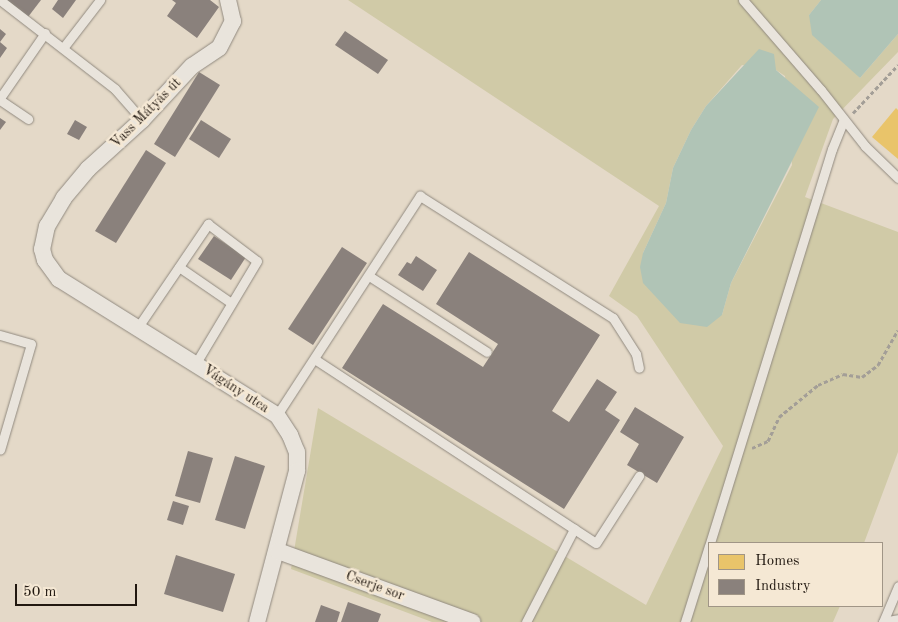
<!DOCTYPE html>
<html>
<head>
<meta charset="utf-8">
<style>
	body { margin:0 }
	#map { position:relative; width:898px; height:622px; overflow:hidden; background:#e4d9c8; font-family:"Old Standard TT",serif }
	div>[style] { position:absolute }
	.green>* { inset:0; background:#d0caa7 }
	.water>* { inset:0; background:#b0c4b6 }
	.homes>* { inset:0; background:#e9c46a }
	.industry>* { inset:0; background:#8a817c }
	.path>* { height:3px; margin-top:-1.5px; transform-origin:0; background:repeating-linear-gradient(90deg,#a39e97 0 4px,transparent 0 6.5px) }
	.roads { filter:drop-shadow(0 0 1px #90897f) drop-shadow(0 0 1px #90897f) }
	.lane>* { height:9px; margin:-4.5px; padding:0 4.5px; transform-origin:4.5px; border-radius:4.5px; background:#e9e4dc }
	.street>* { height:16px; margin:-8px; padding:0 8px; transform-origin:8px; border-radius:8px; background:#e9e4dc }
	span { translate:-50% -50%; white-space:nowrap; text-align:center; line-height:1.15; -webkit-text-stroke:5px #f5e8d4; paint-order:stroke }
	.street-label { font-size:14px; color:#211810 }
	.legend { position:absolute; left:708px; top:542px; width:175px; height:65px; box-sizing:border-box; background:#f5e8d4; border:1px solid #a09586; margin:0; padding:6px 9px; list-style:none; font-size:15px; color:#211810 }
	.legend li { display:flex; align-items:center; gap:10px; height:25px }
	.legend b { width:25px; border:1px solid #a09586 }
	.scale { position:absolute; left:15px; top:584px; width:122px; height:22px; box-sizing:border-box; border:2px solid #211810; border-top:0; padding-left:6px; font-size:15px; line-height:18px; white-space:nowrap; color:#211810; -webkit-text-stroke:4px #f5e8d4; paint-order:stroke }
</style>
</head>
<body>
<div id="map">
	<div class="green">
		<div style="clip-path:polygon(evenodd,348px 0,821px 0,809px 15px,860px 78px,898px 34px,898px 52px,833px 119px,805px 197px,898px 232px,898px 452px,864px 543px,709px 543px,709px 606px,840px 606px,833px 622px,432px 622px,291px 569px,318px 408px,646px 605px,723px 446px,637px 316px,609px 296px,659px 206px,348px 0,742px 65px,776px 70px,785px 76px,792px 165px,731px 283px,722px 315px,643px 253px,666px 203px,673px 168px,691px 130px,706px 106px,742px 65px)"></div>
	</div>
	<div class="water">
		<div style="clip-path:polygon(821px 0,898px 0,898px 34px,860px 78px,812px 35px,809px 15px)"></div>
		<div style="clip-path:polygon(759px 49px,774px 54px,776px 70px,819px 107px,731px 283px,722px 315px,707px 327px,680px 323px,643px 283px,640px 267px,643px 253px,666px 203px,673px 168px,691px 130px,706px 106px)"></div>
	</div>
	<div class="homes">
		<div style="clip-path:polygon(896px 108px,898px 110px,898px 159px,872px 137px)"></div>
	</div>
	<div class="industry">
		<div style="clip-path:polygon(5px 0,41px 0,28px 17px)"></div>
		<div style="clip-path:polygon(58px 0,76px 0,63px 18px,52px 9px)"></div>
		<div style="clip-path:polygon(172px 0,210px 0,219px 7px,197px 38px,167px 16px,176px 3px)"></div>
		<div style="clip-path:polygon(0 29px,6px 34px,0 42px,7px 48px,0 58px)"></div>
		<div style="clip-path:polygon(345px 31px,388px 60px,378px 74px,335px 45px)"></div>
		<div style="clip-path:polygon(199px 72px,220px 85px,175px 157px,154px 144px)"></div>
		<div style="clip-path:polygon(0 118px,6px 122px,0 130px)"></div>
		<div style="clip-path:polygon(75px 120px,87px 127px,79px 140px,67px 134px)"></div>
		<div style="clip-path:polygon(201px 120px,231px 139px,219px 158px,189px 139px)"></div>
		<div style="clip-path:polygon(146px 150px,166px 163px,116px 243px,95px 231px)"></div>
		<div style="clip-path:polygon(214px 236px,246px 257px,231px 280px,198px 259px)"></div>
		<div style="clip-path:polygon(342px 247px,367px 263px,313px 345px,288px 329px)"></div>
		<div style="clip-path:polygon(469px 252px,600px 335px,552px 411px,569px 422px,597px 379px,617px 392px,605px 410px,620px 420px,564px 509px,342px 368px,383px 304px,483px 367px,498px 344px,436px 304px)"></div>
		<div style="clip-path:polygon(416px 256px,437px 270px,423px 291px,398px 275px,407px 262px,411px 264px)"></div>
		<div style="clip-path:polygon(635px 407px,684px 437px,657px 483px,627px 465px,639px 444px,620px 432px)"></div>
		<div style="clip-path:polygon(188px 451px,213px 458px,200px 503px,175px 496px)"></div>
		<div style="clip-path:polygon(235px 456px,265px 466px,245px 529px,215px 520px)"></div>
		<div style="clip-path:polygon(173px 501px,189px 506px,183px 525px,167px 520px)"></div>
		<div style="clip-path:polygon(176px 555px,235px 574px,223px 612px,164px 594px)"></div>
		<div style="clip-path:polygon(348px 602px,381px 614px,378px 622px,341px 622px)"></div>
		<div style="clip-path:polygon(321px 605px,340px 612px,337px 622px,315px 622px)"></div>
	</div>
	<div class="path">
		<div style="left:853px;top:113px;width:66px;rotate:-46.8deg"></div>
		<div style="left:752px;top:448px;width:17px;rotate:-24deg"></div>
		<div style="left:768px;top:441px;width:26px;rotate:-65deg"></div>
		<div style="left:779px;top:417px;width:50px;rotate:-39.4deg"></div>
		<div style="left:818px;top:385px;width:27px;rotate:-24deg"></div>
		<div style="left:843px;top:374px;width:19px;rotate:9deg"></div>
		<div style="left:862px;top:377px;width:20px;rotate:-37deg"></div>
		<div style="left:878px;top:365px;width:40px;rotate:-60.3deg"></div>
	</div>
	<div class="roads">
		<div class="lane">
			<div style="left:0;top:0;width:145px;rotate:37.7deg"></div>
			<div style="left:115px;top:89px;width:41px;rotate:48.9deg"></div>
			<div style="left:743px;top:0;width:119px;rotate:49.1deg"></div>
			<div style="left:821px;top:90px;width:71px;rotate:51.8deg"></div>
			<div style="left:865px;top:146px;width:46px;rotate:44.1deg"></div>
			<div style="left:63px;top:48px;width:61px;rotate:-52.4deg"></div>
			<div style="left:0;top:98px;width:79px;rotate:-55.3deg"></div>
			<div style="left:0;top:100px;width:34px;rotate:34deg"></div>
			<div style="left:179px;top:267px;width:62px;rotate:34.5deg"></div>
			<div style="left:369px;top:276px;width:140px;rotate:32.8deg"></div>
			<div style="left:138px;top:327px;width:125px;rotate:-55.8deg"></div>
			<div style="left:208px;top:224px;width:61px;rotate:37.1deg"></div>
			<div style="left:257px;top:261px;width:119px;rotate:120.9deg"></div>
			<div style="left:0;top:335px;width:32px;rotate:16deg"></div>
			<div style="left:31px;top:344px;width:110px;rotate:106.3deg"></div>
			<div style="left:316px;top:360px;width:334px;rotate:33.2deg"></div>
			<div style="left:596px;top:543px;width:80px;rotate:-57.3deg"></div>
			<div style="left:277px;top:415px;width:262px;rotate:-56.9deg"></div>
			<div style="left:420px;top:196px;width:228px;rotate:32.3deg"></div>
			<div style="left:613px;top:318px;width:43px;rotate:57.4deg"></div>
			<div style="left:636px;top:354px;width:14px;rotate:78deg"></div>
			<div style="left:710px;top:543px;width:412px;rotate:-72.8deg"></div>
			<div style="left:832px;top:149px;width:31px;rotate:-68deg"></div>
			<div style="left:526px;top:622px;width:105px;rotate:-62.7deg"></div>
			<div style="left:685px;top:622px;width:80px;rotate:-72.5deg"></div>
			<div style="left:883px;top:622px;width:39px;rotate:-67deg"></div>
			<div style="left:883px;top:622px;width:15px;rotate:-11deg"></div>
		</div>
		<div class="street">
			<div style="left:228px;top:0;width:22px;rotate:77deg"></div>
			<div style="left:233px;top:21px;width:30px;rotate:117deg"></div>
			<div style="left:219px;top:48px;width:32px;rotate:146deg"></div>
			<div style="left:192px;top:66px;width:74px;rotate:132.8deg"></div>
			<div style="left:142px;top:120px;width:73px;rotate:137.8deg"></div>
			<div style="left:88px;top:169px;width:38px;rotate:130deg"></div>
			<div style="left:64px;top:198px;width:33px;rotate:121deg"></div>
			<div style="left:47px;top:226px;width:24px;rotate:102deg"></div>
			<div style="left:42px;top:249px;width:11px;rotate:75deg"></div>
			<div style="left:45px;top:260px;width:24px;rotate:54deg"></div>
			<div style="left:59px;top:279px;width:257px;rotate:32deg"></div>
			<div style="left:277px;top:415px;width:24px;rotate:57deg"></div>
			<div style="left:290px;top:435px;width:18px;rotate:68deg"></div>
			<div style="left:297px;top:452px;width:19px;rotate:90deg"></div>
			<div style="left:297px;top:471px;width:156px;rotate:104.8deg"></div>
			<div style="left:278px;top:551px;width:207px;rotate:20.1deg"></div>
		</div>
	</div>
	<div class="street-label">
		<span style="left:146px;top:113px;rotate:-45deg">Vass Mátyás út</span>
		<span style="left:236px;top:389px;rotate:33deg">Vágány utca</span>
		<span style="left:375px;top:586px;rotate:20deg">Cserje sor</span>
	</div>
	<ul class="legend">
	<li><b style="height:14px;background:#e9c46a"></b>Homes</li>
	<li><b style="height:14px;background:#8a817c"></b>Industry</li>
	</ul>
	<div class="scale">50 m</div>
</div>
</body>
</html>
